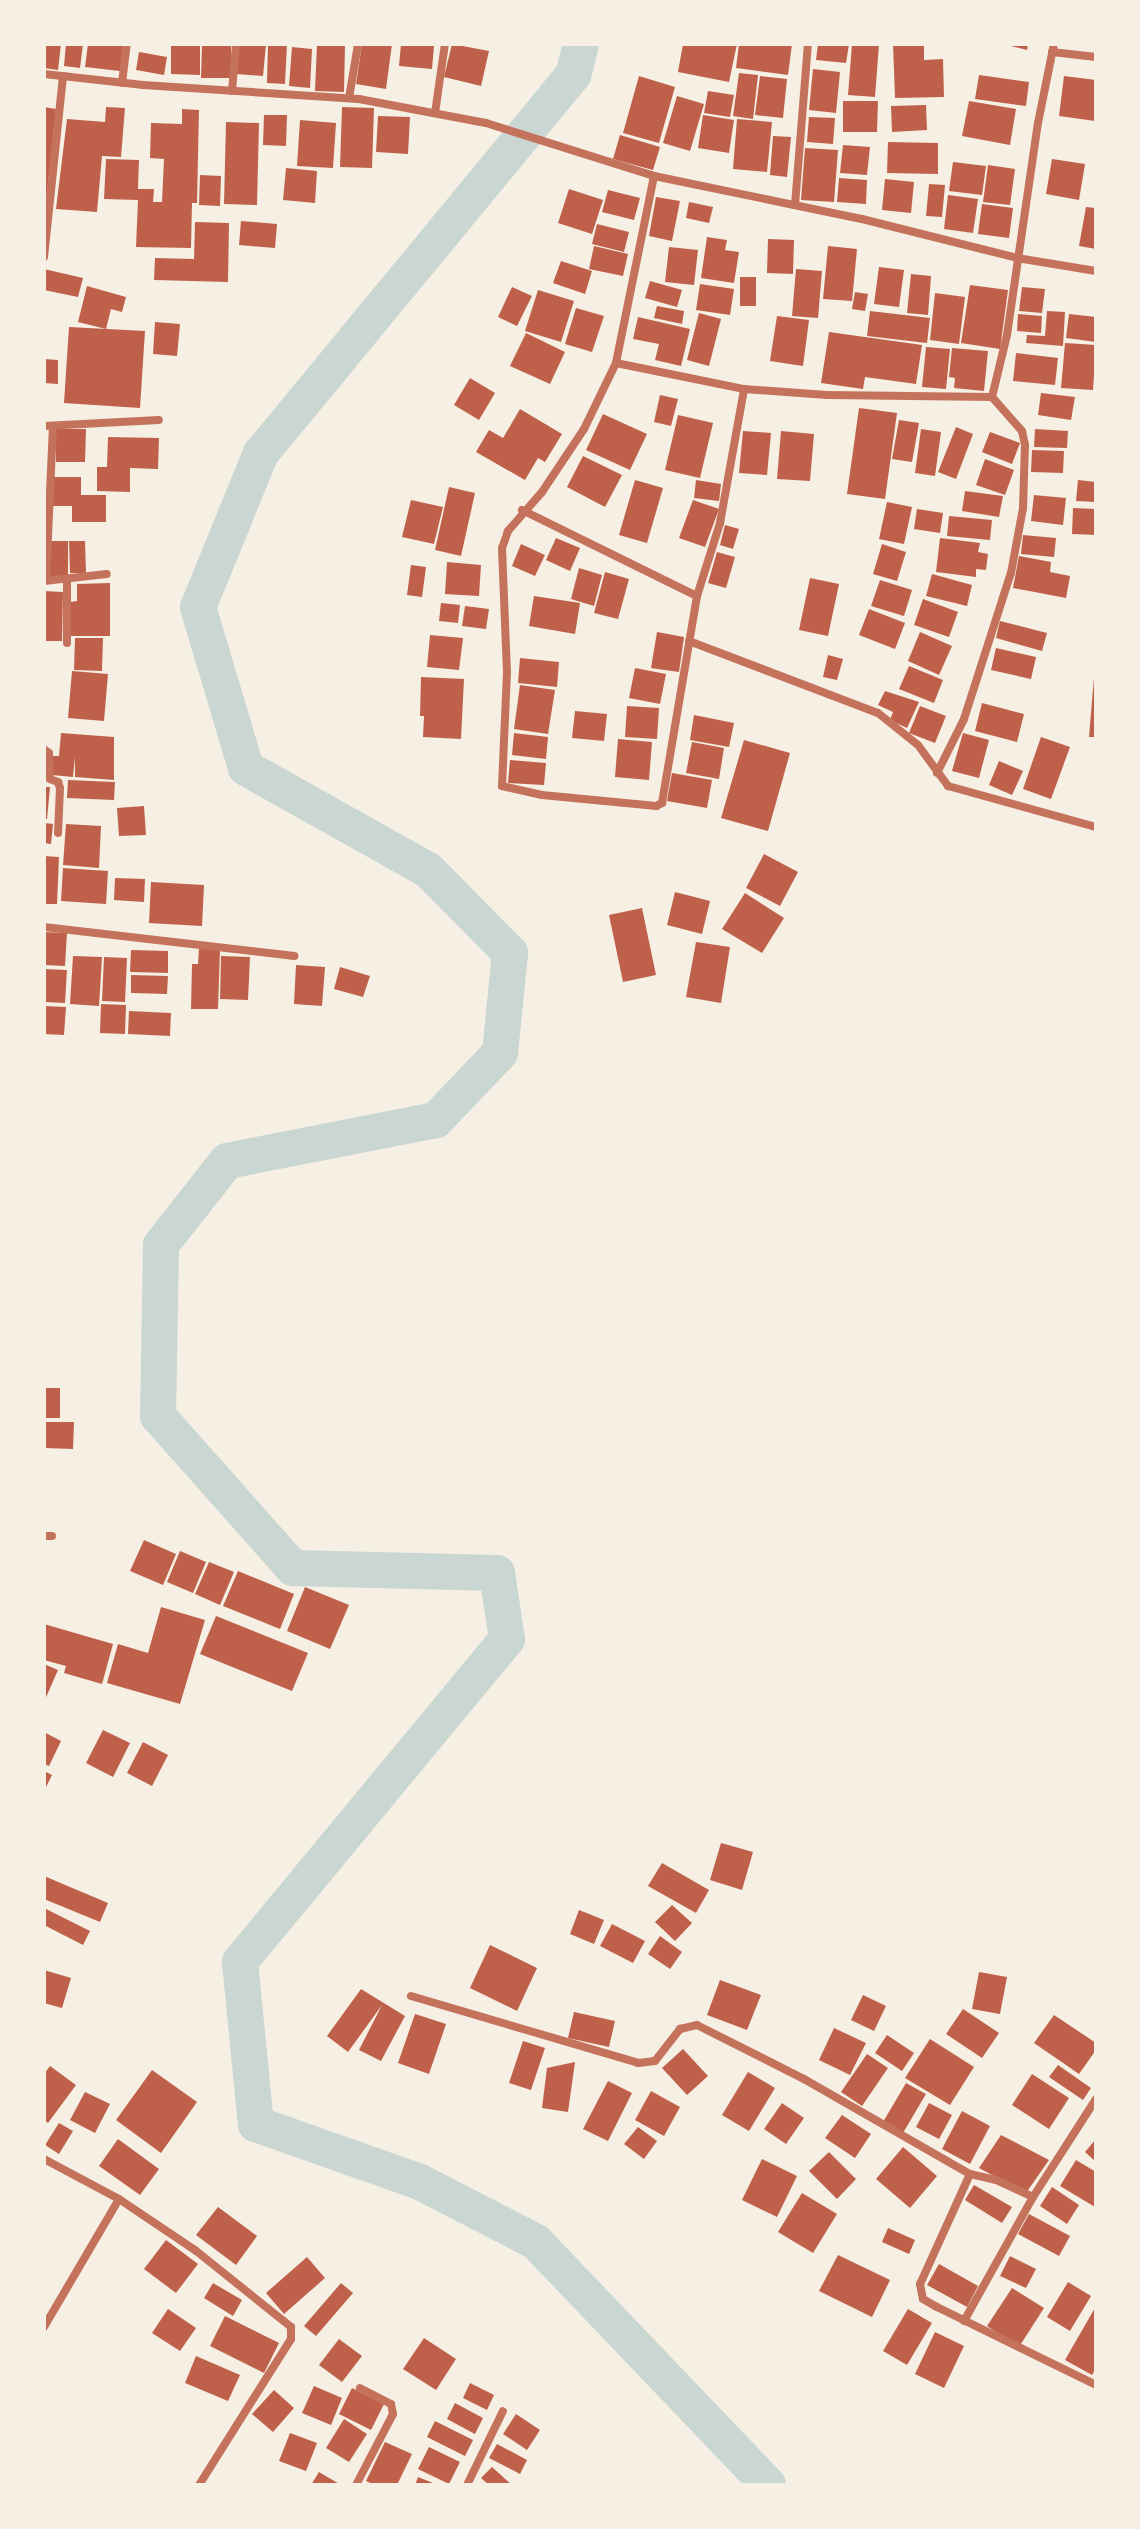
<!DOCTYPE html>
<html>
<head>
<meta charset="utf-8">
<style>
	body { margin:0 }
	#map { position:relative; width:1140px; height:2529px; overflow:hidden; background:#f6efe4; font-family:"Alegreya Sans",sans-serif }
	div>[style] { position:absolute }
	.river>* { height:36px; margin:-18px; padding:0 18px; transform-origin:18px; border-radius:18px; background:#c9d6d2 }
	.building>* { inset:0; background:#bf614a }
	.minor>* { height:8px; margin:-4px; padding:0 4px; transform-origin:4px; border-radius:4px; background:#c5725c }
	span { translate:-50% -50%; white-space:nowrap; text-align:center; line-height:1.15; -webkit-text-stroke:8px #f6efe4; paint-order:stroke }
	.frame { position:absolute; inset:0; border:46px solid #f6efe4; pointer-events:none }
</style>
</head>
<body>
<div id="map">
	<div class="river">
		<div style="left:581px;top:44px;width:32px;rotate:104deg"></div>
		<div style="left:573px;top:75px;width:490px;rotate:129.5deg"></div>
		<div style="left:261px;top:453px;width:166px;rotate:112.2deg"></div>
		<div style="left:198px;top:607px;width:168px;rotate:73.4deg"></div>
		<div style="left:246px;top:768px;width:209px;rotate:29.3deg"></div>
		<div style="left:428px;top:870px;width:117px;rotate:45.3deg"></div>
		<div style="left:510px;top:953px;width:100px;rotate:95.7deg"></div>
		<div style="left:500px;top:1053px;width:93px;rotate:133.7deg"></div>
		<div style="left:436px;top:1120px;width:213px;rotate:168.9deg"></div>
		<div style="left:227px;top:1161px;width:107px;rotate:128.2deg"></div>
		<div style="left:161px;top:1245px;width:171px;rotate:91deg"></div>
		<div style="left:158px;top:1416px;width:203px;rotate:48.4deg"></div>
		<div style="left:293px;top:1568px;width:204px;rotate:1.4deg"></div>
		<div style="left:497px;top:1573px;width:67px;rotate:81.4deg"></div>
		<div style="left:507px;top:1639px;width:419px;rotate:129.6deg"></div>
		<div style="left:240px;top:1962px;width:163px;rotate:84.4deg"></div>
		<div style="left:256px;top:2124px;width:174px;rotate:19.5deg"></div>
		<div style="left:420px;top:2182px;width:131px;rotate:27.3deg"></div>
		<div style="left:536px;top:2242px;width:336px;rotate:46.3deg"></div>
	</div>
	<div class="building">
		<div style="clip-path:polygon(44px 44px,61px 44px,58px 70px,44px 68px)"></div>
		<div style="clip-path:polygon(66px 44px,83px 44px,80px 68px,64px 66px)"></div>
		<div style="clip-path:polygon(88px 44px,123px 44px,120px 71px,85px 67px)"></div>
		<div style="clip-path:polygon(171px 44px,200px 44px,200px 75px,171px 74px)"></div>
		<div style="clip-path:polygon(202px 44px,231px 44px,231px 78px,201px 78px)"></div>
		<div style="clip-path:polygon(238px 44px,266px 44px,263px 76px,236px 74px)"></div>
		<div style="clip-path:polygon(268px 44px,287px 44px,285px 84px,267px 83px)"></div>
		<div style="clip-path:polygon(317px 44px,345px 44px,344px 92px,315px 91px)"></div>
		<div style="clip-path:polygon(362px 44px,392px 44px,386px 89px,356px 84px)"></div>
		<div style="clip-path:polygon(401px 44px,434px 46px,432px 69px,399px 66px)"></div>
		<div style="clip-path:polygon(452px 44px,489px 51px,481px 86px,444px 77px)"></div>
		<div style="clip-path:polygon(683px 44px,737px 44px,729px 82px,678px 72px)"></div>
		<div style="clip-path:polygon(739px 44px,792px 44px,788px 75px,736px 68px)"></div>
		<div style="clip-path:polygon(818px 44px,849px 44px,846px 63px,816px 60px)"></div>
		<div style="clip-path:polygon(852px 44px,879px 44px,875px 97px,848px 95px)"></div>
		<div style="clip-path:polygon(893px 44px,924px 44px,924px 60px,943px 59px,944px 97px,895px 98px)"></div>
		<div style="clip-path:polygon(1003px 44px,1028px 44px,1027px 50px)"></div>
		<div style="clip-path:polygon(292px 47px,312px 49px,310px 88px,289px 86px)"></div>
		<div style="clip-path:polygon(139px 52px,167px 57px,164px 75px,136px 70px)"></div>
		<div style="clip-path:polygon(813px 69px,840px 72px,836px 113px,809px 110px)"></div>
		<div style="clip-path:polygon(739px 73px,758px 75px,753px 119px,733px 116px)"></div>
		<div style="clip-path:polygon(979px 75px,1029px 82px,1026px 106px,975px 99px)"></div>
		<div style="clip-path:polygon(639px 76px,675px 87px,659px 143px,623px 133px)"></div>
		<div style="clip-path:polygon(760px 76px,787px 79px,783px 118px,755px 115px)"></div>
		<div style="clip-path:polygon(1064px 76px,1096px 80px,1095px 121px,1059px 116px)"></div>
		<div style="clip-path:polygon(708px 91px,734px 95px,730px 117px,704px 113px)"></div>
		<div style="clip-path:polygon(677px 96px,704px 104px,690px 151px,663px 143px)"></div>
		<div style="clip-path:polygon(843px 101px,878px 101px,877px 132px,843px 132px)"></div>
		<div style="clip-path:polygon(969px 101px,1016px 109px,1010px 145px,962px 136px)"></div>
		<div style="clip-path:polygon(926px 105px,927px 130px,892px 132px,891px 106px)"></div>
		<div style="clip-path:polygon(44px 107px,56px 109px,46px 203px,44px 203px)"></div>
		<div style="clip-path:polygon(106px 107px,125px 108px,121px 157px,102px 156px,97px 212px,56px 209px,67px 119px,105px 122px)"></div>
		<div style="clip-path:polygon(342px 107px,374px 108px,372px 168px,340px 167px)"></div>
		<div style="clip-path:polygon(182px 109px,199px 110px,197px 203px,192px 203px,191px 248px,136px 247px,138px 200px,104px 199px,106px 159px,139px 160px,138px 189px,154px 189px,153px 202px,162px 202px,164px 159px,150px 158px,151px 123px,182px 124px)"></div>
		<div style="clip-path:polygon(264px 115px,287px 115px,286px 146px,263px 145px)"></div>
		<div style="clip-path:polygon(703px 115px,734px 120px,729px 153px,698px 148px)"></div>
		<div style="clip-path:polygon(378px 116px,410px 117px,408px 154px,376px 152px)"></div>
		<div style="clip-path:polygon(809px 117px,835px 118px,833px 144px,807px 142px)"></div>
		<div style="clip-path:polygon(737px 119px,772px 122px,767px 172px,733px 169px)"></div>
		<div style="clip-path:polygon(300px 120px,336px 123px,333px 168px,297px 166px)"></div>
		<div style="clip-path:polygon(226px 122px,259px 123px,257px 205px,224px 204px)"></div>
		<div style="clip-path:polygon(620px 135px,660px 147px,653px 170px,613px 159px)"></div>
		<div style="clip-path:polygon(773px 136px,791px 137px,787px 177px,770px 175px)"></div>
		<div style="clip-path:polygon(888px 142px,938px 143px,938px 174px,887px 173px)"></div>
		<div style="clip-path:polygon(843px 145px,870px 147px,867px 175px,840px 173px)"></div>
		<div style="clip-path:polygon(805px 148px,838px 150px,834px 202px,801px 200px)"></div>
		<div style="clip-path:polygon(1052px 159px,1085px 164px,1079px 200px,1046px 194px)"></div>
		<div style="clip-path:polygon(953px 162px,986px 166px,982px 195px,949px 191px)"></div>
		<div style="clip-path:polygon(988px 165px,1015px 169px,1010px 205px,983px 202px)"></div>
		<div style="clip-path:polygon(286px 168px,317px 171px,315px 203px,283px 200px)"></div>
		<div style="clip-path:polygon(200px 175px,221px 176px,220px 206px,199px 205px)"></div>
		<div style="clip-path:polygon(839px 178px,867px 180px,866px 204px,837px 202px)"></div>
		<div style="clip-path:polygon(885px 179px,914px 182px,911px 213px,882px 210px)"></div>
		<div style="clip-path:polygon(929px 184px,945px 185px,942px 217px,926px 216px)"></div>
		<div style="clip-path:polygon(569px 189px,603px 200px,592px 234px,558px 223px)"></div>
		<div style="clip-path:polygon(608px 190px,640px 198px,634px 220px,602px 212px)"></div>
		<div style="clip-path:polygon(948px 195px,978px 199px,973px 233px,944px 229px)"></div>
		<div style="clip-path:polygon(656px 197px,680px 201px,672px 241px,649px 236px)"></div>
		<div style="clip-path:polygon(689px 202px,713px 207px,709px 223px,686px 218px)"></div>
		<div style="clip-path:polygon(982px 204px,1013px 208px,1009px 238px,978px 234px)"></div>
		<div style="clip-path:polygon(1086px 207px,1096px 208px,1096px 249px,1079px 246px)"></div>
		<div style="clip-path:polygon(241px 221px,277px 224px,275px 248px,239px 245px)"></div>
		<div style="clip-path:polygon(195px 222px,229px 223px,228px 282px,154px 280px,155px 258px,194px 259px)"></div>
		<div style="clip-path:polygon(597px 224px,629px 232px,624px 252px,592px 244px)"></div>
		<div style="clip-path:polygon(707px 237px,727px 240px,725px 250px,739px 252px,734px 283px,701px 278px)"></div>
		<div style="clip-path:polygon(768px 239px,794px 240px,793px 274px,767px 273px)"></div>
		<div style="clip-path:polygon(594px 246px,628px 254px,623px 276px,589px 269px)"></div>
		<div style="clip-path:polygon(828px 246px,857px 249px,852px 301px,823px 299px)"></div>
		<div style="clip-path:polygon(669px 247px,698px 250px,694px 285px,665px 282px)"></div>
		<div style="clip-path:polygon(561px 261px,592px 271px,585px 294px,553px 283px)"></div>
		<div style="clip-path:polygon(879px 267px,904px 270px,899px 307px,874px 304px)"></div>
		<div style="clip-path:polygon(44px 269px,83px 278px,78px 297px,44px 290px)"></div>
		<div style="clip-path:polygon(796px 269px,822px 271px,818px 318px,792px 316px)"></div>
		<div style="clip-path:polygon(911px 274px,931px 276px,928px 315px,907px 313px)"></div>
		<div style="clip-path:polygon(740px 277px,756px 277px,756px 306px,740px 306px)"></div>
		<div style="clip-path:polygon(650px 281px,682px 290px,677px 307px,645px 298px)"></div>
		<div style="clip-path:polygon(700px 284px,734px 289px,730px 315px,696px 310px)"></div>
		<div style="clip-path:polygon(970px 285px,1008px 290px,1000px 349px,961px 343px)"></div>
		<div style="clip-path:polygon(87px 286px,126px 297px,122px 312px,111px 309px,106px 329px,78px 322px)"></div>
		<div style="clip-path:polygon(512px 287px,532px 296px,517px 326px,498px 317px)"></div>
		<div style="clip-path:polygon(1022px 287px,1045px 289px,1042px 313px,1019px 311px)"></div>
		<div style="clip-path:polygon(538px 290px,574px 301px,561px 342px,525px 331px)"></div>
		<div style="clip-path:polygon(855px 292px,868px 294px,865px 311px,852px 309px)"></div>
		<div style="clip-path:polygon(935px 293px,965px 297px,959px 344px,930px 340px)"></div>
		<div style="clip-path:polygon(657px 306px,684px 311px,682px 324px,654px 318px)"></div>
		<div style="clip-path:polygon(576px 308px,604px 316px,592px 352px,565px 344px)"></div>
		<div style="clip-path:polygon(870px 311px,930px 318px,927px 343px,867px 336px)"></div>
		<div style="clip-path:polygon(1047px 311px,1065px 312px,1063px 346px,1026px 343px,1027px 335px,1045px 336px)"></div>
		<div style="clip-path:polygon(699px 313px,721px 319px,709px 366px,687px 360px)"></div>
		<div style="clip-path:polygon(1018px 314px,1042px 316px,1041px 333px,1017px 331px)"></div>
		<div style="clip-path:polygon(1069px 314px,1096px 317px,1096px 342px,1066px 338px)"></div>
		<div style="clip-path:polygon(777px 316px,809px 320px,803px 366px,770px 361px)"></div>
		<div style="clip-path:polygon(638px 317px,690px 329px,681px 366px,655px 360px,659px 344px,633px 339px)"></div>
		<div style="clip-path:polygon(155px 322px,180px 324px,177px 356px,153px 354px)"></div>
		<div style="clip-path:polygon(69px 327px,145px 331px,140px 408px,64px 403px)"></div>
		<div style="clip-path:polygon(829px 332px,922px 345px,916px 384px,865px 377px,863px 389px,821px 383px)"></div>
		<div style="clip-path:polygon(526px 333px,565px 352px,550px 384px,510px 366px)"></div>
		<div style="clip-path:polygon(1065px 343px,1096px 345px,1093px 390px,1061px 388px)"></div>
		<div style="clip-path:polygon(926px 347px,950px 349px,946px 389px,922px 387px)"></div>
		<div style="clip-path:polygon(952px 348px,988px 351px,984px 391px,954px 388px,955px 378px,949px 377px)"></div>
		<div style="clip-path:polygon(1016px 353px,1058px 358px,1055px 385px,1013px 381px)"></div>
		<div style="clip-path:polygon(44px 359px,58px 360px,58px 384px,44px 383px)"></div>
		<div style="clip-path:polygon(470px 378px,495px 393px,479px 420px,454px 405px)"></div>
		<div style="clip-path:polygon(1041px 393px,1075px 397px,1071px 420px,1038px 415px)"></div>
		<div style="clip-path:polygon(660px 395px,678px 399px,671px 426px,654px 422px)"></div>
		<div style="clip-path:polygon(859px 408px,897px 413px,885px 499px,847px 494px)"></div>
		<div style="clip-path:polygon(520px 409px,562px 434px,545px 462px,538px 458px,525px 480px,476px 452px,489px 430px,503px 438px)"></div>
		<div style="clip-path:polygon(603px 414px,647px 434px,630px 470px,586px 450px)"></div>
		<div style="clip-path:polygon(678px 415px,713px 423px,700px 478px,665px 470px)"></div>
		<div style="clip-path:polygon(899px 420px,919px 423px,912px 462px,892px 459px)"></div>
		<div style="clip-path:polygon(956px 427px,973px 434px,956px 479px,938px 472px)"></div>
		<div style="clip-path:polygon(56px 429px,86px 429px,85px 462px,56px 462px)"></div>
		<div style="clip-path:polygon(921px 429px,941px 432px,935px 476px,915px 473px)"></div>
		<div style="clip-path:polygon(1035px 429px,1068px 431px,1067px 448px,1034px 447px)"></div>
		<div style="clip-path:polygon(743px 431px,771px 433px,767px 475px,739px 473px)"></div>
		<div style="clip-path:polygon(781px 431px,814px 434px,810px 481px,777px 479px)"></div>
		<div style="clip-path:polygon(990px 432px,1020px 443px,1012px 464px,982px 452px)"></div>
		<div style="clip-path:polygon(108px 437px,159px 438px,158px 469px,130px 468px,130px 492px,97px 491px,97px 467px,107px 467px)"></div>
		<div style="clip-path:polygon(1032px 450px,1064px 451px,1063px 473px,1031px 472px)"></div>
		<div style="clip-path:polygon(583px 456px,622px 475px,605px 507px,567px 487px)"></div>
		<div style="clip-path:polygon(985px 459px,1014px 470px,1005px 495px,976px 485px)"></div>
		<div style="clip-path:polygon(53px 477px,81px 477px,81px 495px,106px 495px,106px 522px,72px 522px,72px 506px,53px 506px)"></div>
		<div style="clip-path:polygon(635px 480px,663px 488px,647px 543px,619px 535px)"></div>
		<div style="clip-path:polygon(696px 480px,721px 484px,719px 501px,694px 498px)"></div>
		<div style="clip-path:polygon(1078px 480px,1096px 482px,1096px 502px,1076px 501px)"></div>
		<div style="clip-path:polygon(449px 487px,475px 493px,461px 556px,435px 550px)"></div>
		<div style="clip-path:polygon(965px 491px,1003px 496px,999px 517px,962px 511px)"></div>
		<div style="clip-path:polygon(1034px 495px,1066px 498px,1063px 525px,1031px 521px)"></div>
		<div style="clip-path:polygon(411px 500px,443px 507px,434px 544px,402px 537px)"></div>
		<div style="clip-path:polygon(693px 500px,719px 509px,705px 547px,679px 538px)"></div>
		<div style="clip-path:polygon(887px 502px,912px 507px,904px 544px,879px 539px)"></div>
		<div style="clip-path:polygon(1073px 508px,1096px 509px,1096px 535px,1072px 534px)"></div>
		<div style="clip-path:polygon(917px 509px,943px 513px,940px 533px,914px 529px)"></div>
		<div style="clip-path:polygon(949px 516px,992px 520px,990px 540px,947px 536px)"></div>
		<div style="clip-path:polygon(725px 525px,739px 529px,733px 549px,720px 545px)"></div>
		<div style="clip-path:polygon(1023px 535px,1056px 538px,1054px 557px,1021px 554px)"></div>
		<div style="clip-path:polygon(556px 538px,580px 548px,570px 571px,546px 560px)"></div>
		<div style="clip-path:polygon(940px 538px,980px 543px,978px 552px,988px 554px,986px 570px,976px 569px,976px 577px,936px 572px)"></div>
		<div style="clip-path:polygon(49px 541px,68px 541px,68px 578px,49px 578px)"></div>
		<div style="clip-path:polygon(69px 541px,85px 541px,86px 573px,70px 573px)"></div>
		<div style="clip-path:polygon(521px 544px,545px 555px,535px 576px,512px 566px)"></div>
		<div style="clip-path:polygon(882px 544px,906px 552px,897px 581px,873px 574px)"></div>
		<div style="clip-path:polygon(717px 552px,735px 557px,726px 588px,708px 583px)"></div>
		<div style="clip-path:polygon(1019px 556px,1051px 562px,1050px 572px,1070px 576px,1066px 598px,1013px 588px)"></div>
		<div style="clip-path:polygon(447px 562px,481px 565px,479px 596px,445px 594px)"></div>
		<div style="clip-path:polygon(411px 565px,426px 567px,422px 597px,407px 595px)"></div>
		<div style="clip-path:polygon(579px 568px,602px 575px,594px 606px,571px 599px)"></div>
		<div style="clip-path:polygon(605px 572px,629px 579px,618px 619px,594px 613px)"></div>
		<div style="clip-path:polygon(932px 574px,972px 585px,967px 606px,926px 596px)"></div>
		<div style="clip-path:polygon(810px 578px,839px 584px,828px 636px,799px 630px)"></div>
		<div style="clip-path:polygon(880px 580px,912px 590px,904px 616px,871px 606px)"></div>
		<div style="clip-path:polygon(110px 583px,110px 636px,70px 636px,70px 602px,77px 601px,77px 584px)"></div>
		<div style="clip-path:polygon(44px 591px,63px 592px,62px 641px,44px 641px)"></div>
		<div style="clip-path:polygon(534px 596px,580px 603px,575px 634px,529px 626px)"></div>
		<div style="clip-path:polygon(923px 599px,958px 612px,949px 637px,914px 625px)"></div>
		<div style="clip-path:polygon(441px 603px,460px 605px,458px 623px,439px 621px)"></div>
		<div style="clip-path:polygon(465px 606px,489px 609px,486px 629px,462px 626px)"></div>
		<div style="clip-path:polygon(869px 609px,905px 623px,895px 649px,859px 635px)"></div>
		<div style="clip-path:polygon(1000px 621px,1047px 633px,1042px 651px,996px 638px)"></div>
		<div style="clip-path:polygon(657px 632px,684px 637px,679px 672px,651px 668px)"></div>
		<div style="clip-path:polygon(920px 632px,952px 646px,939px 675px,908px 661px)"></div>
		<div style="clip-path:polygon(430px 635px,463px 638px,459px 670px,427px 667px)"></div>
		<div style="clip-path:polygon(75px 638px,103px 638px,102px 671px,74px 670px)"></div>
		<div style="clip-path:polygon(996px 648px,1036px 657px,1031px 679px,991px 670px)"></div>
		<div style="clip-path:polygon(828px 655px,843px 659px,837px 680px,823px 677px)"></div>
		<div style="clip-path:polygon(520px 658px,559px 662px,557px 687px,518px 683px)"></div>
		<div style="clip-path:polygon(909px 666px,943px 680px,934px 703px,899px 689px)"></div>
		<div style="clip-path:polygon(635px 668px,666px 674px,660px 704px,629px 698px)"></div>
		<div style="clip-path:polygon(72px 671px,108px 674px,104px 721px,68px 718px)"></div>
		<div style="clip-path:polygon(421px 677px,464px 679px,461px 739px,423px 737px,424px 716px,420px 716px)"></div>
		<div style="clip-path:polygon(1094px 677px,1096px 677px,1096px 737px,1089px 737px)"></div>
		<div style="clip-path:polygon(520px 685px,555px 690px,548px 734px,514px 729px)"></div>
		<div style="clip-path:polygon(885px 691px,919px 702px,907px 728px,890px 720px,893px 712px,878px 705px)"></div>
		<div style="clip-path:polygon(982px 703px,1024px 714px,1017px 742px,975px 731px)"></div>
		<div style="clip-path:polygon(627px 706px,659px 708px,657px 739px,625px 737px)"></div>
		<div style="clip-path:polygon(920px 706px,946px 716px,935px 743px,909px 733px)"></div>
		<div style="clip-path:polygon(575px 711px,607px 714px,604px 741px,572px 738px)"></div>
		<div style="clip-path:polygon(694px 715px,734px 723px,729px 747px,690px 740px)"></div>
		<div style="clip-path:polygon(61px 733px,114px 737px,114px 780px,75px 777px,75px 757px,73px 777px,52px 775px,53px 756px,59px 756px)"></div>
		<div style="clip-path:polygon(514px 733px,548px 737px,546px 759px,512px 755px)"></div>
		<div style="clip-path:polygon(963px 733px,989px 740px,979px 778px,952px 771px)"></div>
		<div style="clip-path:polygon(1041px 737px,1070px 747px,1051px 799px,1023px 789px)"></div>
		<div style="clip-path:polygon(618px 739px,652px 742px,649px 780px,615px 777px)"></div>
		<div style="clip-path:polygon(744px 740px,790px 753px,768px 831px,721px 818px)"></div>
		<div style="clip-path:polygon(692px 742px,724px 748px,719px 779px,686px 773px)"></div>
		<div style="clip-path:polygon(510px 760px,546px 763px,544px 785px,508px 783px)"></div>
		<div style="clip-path:polygon(999px 761px,1023px 771px,1012px 795px,989px 785px)"></div>
		<div style="clip-path:polygon(672px 773px,712px 780px,707px 808px,667px 801px)"></div>
		<div style="clip-path:polygon(68px 780px,115px 782px,114px 800px,67px 798px)"></div>
		<div style="clip-path:polygon(44px 787px,50px 787px,47px 819px,44px 819px)"></div>
		<div style="clip-path:polygon(144px 806px,146px 835px,119px 836px,117px 808px)"></div>
		<div style="clip-path:polygon(44px 823px,53px 824px,51px 844px,44px 843px)"></div>
		<div style="clip-path:polygon(66px 824px,101px 826px,99px 868px,63px 865px)"></div>
		<div style="clip-path:polygon(764px 854px,798px 872px,780px 906px,746px 888px)"></div>
		<div style="clip-path:polygon(44px 856px,59px 857px,57px 904px,44px 904px)"></div>
		<div style="clip-path:polygon(63px 868px,108px 871px,106px 904px,61px 901px)"></div>
		<div style="clip-path:polygon(115px 878px,145px 879px,144px 902px,114px 900px)"></div>
		<div style="clip-path:polygon(151px 882px,204px 885px,202px 926px,149px 923px)"></div>
		<div style="clip-path:polygon(675px 892px,710px 901px,702px 934px,667px 925px)"></div>
		<div style="clip-path:polygon(745px 893px,784px 918px,762px 953px,722px 929px)"></div>
		<div style="clip-path:polygon(642px 908px,656px 975px,623px 982px,609px 915px)"></div>
		<div style="clip-path:polygon(44px 932px,67px 933px,65px 966px,44px 965px)"></div>
		<div style="clip-path:polygon(696px 942px,730px 947px,721px 1003px,686px 997px)"></div>
		<div style="clip-path:polygon(199px 948px,220px 949px,218px 1009px,191px 1009px,192px 964px,198px 964px)"></div>
		<div style="clip-path:polygon(131px 950px,168px 951px,168px 973px,130px 972px)"></div>
		<div style="clip-path:polygon(73px 956px,102px 957px,99px 1006px,70px 1004px)"></div>
		<div style="clip-path:polygon(221px 956px,250px 957px,248px 1000px,220px 999px)"></div>
		<div style="clip-path:polygon(104px 957px,127px 958px,125px 1002px,102px 1001px)"></div>
		<div style="clip-path:polygon(296px 965px,325px 967px,322px 1006px,294px 1004px)"></div>
		<div style="clip-path:polygon(340px 967px,370px 976px,363px 997px,334px 989px)"></div>
		<div style="clip-path:polygon(44px 969px,67px 970px,65px 1003px,44px 1002px)"></div>
		<div style="clip-path:polygon(131px 975px,168px 976px,167px 994px,131px 993px)"></div>
		<div style="clip-path:polygon(101px 1004px,126px 1005px,125px 1034px,100px 1033px)"></div>
		<div style="clip-path:polygon(44px 1006px,66px 1007px,64px 1035px,44px 1034px)"></div>
		<div style="clip-path:polygon(129px 1011px,171px 1013px,170px 1036px,128px 1034px)"></div>
		<div style="clip-path:polygon(44px 1388px,60px 1388px,60px 1418px,44px 1418px)"></div>
		<div style="clip-path:polygon(44px 1422px,74px 1422px,73px 1449px,44px 1448px)"></div>
		<div style="clip-path:polygon(144px 1540px,176px 1554px,163px 1585px,130px 1571px)"></div>
		<div style="clip-path:polygon(180px 1551px,206px 1562px,193px 1593px,167px 1582px)"></div>
		<div style="clip-path:polygon(209px 1562px,234px 1572px,220px 1605px,195px 1594px)"></div>
		<div style="clip-path:polygon(238px 1571px,294px 1594px,280px 1629px,223px 1606px)"></div>
		<div style="clip-path:polygon(305px 1587px,349px 1605px,330px 1649px,287px 1631px)"></div>
		<div style="clip-path:polygon(161px 1607px,205px 1620px,180px 1704px,107px 1683px,118px 1644px,148px 1653px)"></div>
		<div style="clip-path:polygon(216px 1616px,308px 1653px,292px 1691px,200px 1654px)"></div>
		<div style="clip-path:polygon(44px 1624px,113px 1644px,102px 1684px,64px 1673px,66px 1666px,44px 1660px)"></div>
		<div style="clip-path:polygon(44px 1664px,58px 1670px,44px 1702px)"></div>
		<div style="clip-path:polygon(103px 1730px,130px 1743px,113px 1777px,86px 1763px)"></div>
		<div style="clip-path:polygon(44px 1732px,61px 1741px,49px 1766px,44px 1764px)"></div>
		<div style="clip-path:polygon(143px 1742px,168px 1755px,152px 1786px,127px 1773px)"></div>
		<div style="clip-path:polygon(44px 1771px,52px 1775px,44px 1791px)"></div>
		<div style="clip-path:polygon(721px 1843px,753px 1852px,742px 1890px,710px 1880px)"></div>
		<div style="clip-path:polygon(662px 1863px,709px 1890px,696px 1913px,648px 1886px)"></div>
		<div style="clip-path:polygon(44px 1876px,108px 1903px,100px 1922px,44px 1899px)"></div>
		<div style="clip-path:polygon(672px 1905px,692px 1923px,675px 1941px,655px 1922px)"></div>
		<div style="clip-path:polygon(44px 1908px,90px 1931px,83px 1945px,44px 1925px)"></div>
		<div style="clip-path:polygon(579px 1910px,604px 1920px,594px 1944px,570px 1934px)"></div>
		<div style="clip-path:polygon(612px 1924px,645px 1941px,633px 1963px,600px 1946px)"></div>
		<div style="clip-path:polygon(660px 1936px,682px 1952px,670px 1969px,648px 1954px)"></div>
		<div style="clip-path:polygon(490px 1945px,537px 1968px,517px 2011px,470px 1988px)"></div>
		<div style="clip-path:polygon(44px 1970px,71px 1978px,62px 2008px,44px 2003px)"></div>
		<div style="clip-path:polygon(979px 1972px,1007px 1977px,1000px 2014px,972px 2009px)"></div>
		<div style="clip-path:polygon(720px 1980px,761px 1995px,747px 2030px,707px 2015px)"></div>
		<div style="clip-path:polygon(361px 1989px,405px 2016px,381px 2061px,359px 2050px,382px 2005px,348px 2052px,327px 2036px)"></div>
		<div style="clip-path:polygon(863px 1995px,886px 2006px,874px 2031px,851px 2020px)"></div>
		<div style="clip-path:polygon(963px 2009px,999px 2033px,982px 2058px,946px 2034px)"></div>
		<div style="clip-path:polygon(574px 2012px,615px 2021px,609px 2047px,568px 2038px)"></div>
		<div style="clip-path:polygon(415px 2014px,446px 2024px,429px 2074px,398px 2063px)"></div>
		<div style="clip-path:polygon(1054px 2015px,1096px 2043px,1096px 2050px,1079px 2074px,1034px 2043px)"></div>
		<div style="clip-path:polygon(834px 2028px,866px 2043px,850px 2075px,819px 2060px)"></div>
		<div style="clip-path:polygon(887px 2035px,914px 2053px,902px 2071px,875px 2053px)"></div>
		<div style="clip-path:polygon(930px 2039px,974px 2067px,950px 2105px,905px 2078px)"></div>
		<div style="clip-path:polygon(523px 2041px,545px 2048px,531px 2090px,509px 2083px)"></div>
		<div style="clip-path:polygon(683px 2049px,708px 2076px,687px 2095px,662px 2068px)"></div>
		<div style="clip-path:polygon(867px 2054px,888px 2068px,862px 2106px,841px 2092px)"></div>
		<div style="clip-path:polygon(575px 2062px,568px 2112px,542px 2108px,547px 2068px)"></div>
		<div style="clip-path:polygon(1058px 2065px,1091px 2088px,1083px 2100px,1049px 2077px)"></div>
		<div style="clip-path:polygon(50px 2066px,76px 2085px,48px 2123px,44px 2120px,44px 2074px)"></div>
		<div style="clip-path:polygon(152px 2070px,197px 2102px,161px 2153px,116px 2120px)"></div>
		<div style="clip-path:polygon(748px 2072px,775px 2088px,749px 2131px,722px 2115px)"></div>
		<div style="clip-path:polygon(1032px 2074px,1069px 2098px,1049px 2129px,1012px 2105px)"></div>
		<div style="clip-path:polygon(608px 2081px,632px 2093px,608px 2141px,583px 2129px)"></div>
		<div style="clip-path:polygon(906px 2083px,926px 2094px,903px 2133px,883px 2122px)"></div>
		<div style="clip-path:polygon(651px 2091px,680px 2107px,664px 2136px,635px 2120px)"></div>
		<div style="clip-path:polygon(85px 2092px,110px 2104px,95px 2133px,70px 2120px)"></div>
		<div style="clip-path:polygon(782px 2103px,804px 2118px,786px 2144px,764px 2129px)"></div>
		<div style="clip-path:polygon(929px 2103px,952px 2115px,939px 2139px,916px 2127px)"></div>
		<div style="clip-path:polygon(962px 2111px,990px 2126px,970px 2164px,942px 2149px)"></div>
		<div style="clip-path:polygon(842px 2115px,871px 2134px,855px 2158px,825px 2138px)"></div>
		<div style="clip-path:polygon(59px 2123px,73px 2131px,59px 2154px,45px 2145px)"></div>
		<div style="clip-path:polygon(638px 2127px,657px 2141px,644px 2159px,624px 2144px)"></div>
		<div style="clip-path:polygon(1001px 2135px,1049px 2160px,1026px 2193px,979px 2168px)"></div>
		<div style="clip-path:polygon(118px 2139px,159px 2169px,140px 2195px,99px 2166px)"></div>
		<div style="clip-path:polygon(1096px 2139px,1096px 2162px,1085px 2152px)"></div>
		<div style="clip-path:polygon(903px 2147px,937px 2176px,910px 2208px,876px 2179px)"></div>
		<div style="clip-path:polygon(829px 2152px,856px 2179px,837px 2199px,809px 2171px)"></div>
		<div style="clip-path:polygon(762px 2159px,797px 2176px,777px 2217px,742px 2200px)"></div>
		<div style="clip-path:polygon(1076px 2160px,1096px 2172px,1095px 2207px,1060px 2186px)"></div>
		<div style="clip-path:polygon(974px 2185px,1012px 2207px,1002px 2223px,965px 2200px)"></div>
		<div style="clip-path:polygon(1052px 2187px,1079px 2205px,1067px 2224px,1040px 2206px)"></div>
		<div style="clip-path:polygon(802px 2193px,837px 2214px,813px 2253px,778px 2232px)"></div>
		<div style="clip-path:polygon(218px 2207px,257px 2236px,236px 2265px,196px 2235px)"></div>
		<div style="clip-path:polygon(1029px 2214px,1070px 2236px,1059px 2256px,1018px 2234px)"></div>
		<div style="clip-path:polygon(888px 2228px,915px 2240px,909px 2254px,882px 2242px)"></div>
		<div style="clip-path:polygon(166px 2240px,198px 2264px,176px 2293px,144px 2269px)"></div>
		<div style="clip-path:polygon(838px 2255px,890px 2280px,872px 2317px,819px 2291px)"></div>
		<div style="clip-path:polygon(1010px 2256px,1036px 2269px,1026px 2288px,1000px 2276px)"></div>
		<div style="clip-path:polygon(307px 2257px,325px 2278px,284px 2314px,266px 2293px)"></div>
		<div style="clip-path:polygon(939px 2264px,978px 2286px,967px 2307px,927px 2285px)"></div>
		<div style="clip-path:polygon(1068px 2282px,1091px 2296px,1070px 2331px,1047px 2317px)"></div>
		<div style="clip-path:polygon(213px 2283px,242px 2300px,233px 2316px,204px 2298px)"></div>
		<div style="clip-path:polygon(341px 2283px,353px 2293px,316px 2336px,304px 2326px)"></div>
		<div style="clip-path:polygon(1012px 2288px,1044px 2308px,1019px 2347px,987px 2326px)"></div>
		<div style="clip-path:polygon(1096px 2306px,1096px 2368px,1092px 2375px,1065px 2360px)"></div>
		<div style="clip-path:polygon(168px 2309px,196px 2328px,180px 2351px,152px 2333px)"></div>
		<div style="clip-path:polygon(908px 2309px,932px 2323px,907px 2365px,883px 2351px)"></div>
		<div style="clip-path:polygon(225px 2316px,279px 2343px,264px 2373px,210px 2346px)"></div>
		<div style="clip-path:polygon(935px 2332px,964px 2346px,944px 2388px,915px 2374px)"></div>
		<div style="clip-path:polygon(424px 2338px,456px 2359px,436px 2390px,403px 2369px)"></div>
		<div style="clip-path:polygon(339px 2339px,362px 2356px,342px 2382px,319px 2365px)"></div>
		<div style="clip-path:polygon(196px 2356px,240px 2375px,228px 2401px,185px 2383px)"></div>
		<div style="clip-path:polygon(470px 2383px,494px 2395px,487px 2410px,463px 2398px)"></div>
		<div style="clip-path:polygon(314px 2386px,342px 2398px,331px 2425px,302px 2413px)"></div>
		<div style="clip-path:polygon(352px 2388px,384px 2404px,371px 2430px,339px 2414px)"></div>
		<div style="clip-path:polygon(274px 2390px,294px 2408px,273px 2432px,252px 2414px)"></div>
		<div style="clip-path:polygon(455px 2403px,483px 2418px,475px 2434px,447px 2419px)"></div>
		<div style="clip-path:polygon(516px 2414px,540px 2430px,527px 2450px,503px 2434px)"></div>
		<div style="clip-path:polygon(344px 2419px,367px 2434px,349px 2462px,326px 2448px)"></div>
		<div style="clip-path:polygon(435px 2421px,473px 2440px,465px 2456px,427px 2437px)"></div>
		<div style="clip-path:polygon(290px 2433px,317px 2443px,306px 2471px,279px 2461px)"></div>
		<div style="clip-path:polygon(385px 2442px,412px 2454px,397px 2485px,375px 2485px,366px 2481px)"></div>
		<div style="clip-path:polygon(497px 2444px,527px 2460px,520px 2474px,489px 2458px)"></div>
		<div style="clip-path:polygon(429px 2447px,460px 2462px,449px 2484px,418px 2469px)"></div>
		<div style="clip-path:polygon(492px 2467px,512px 2485px,489px 2485px,481px 2478px)"></div>
		<div style="clip-path:polygon(319px 2472px,341px 2485px,311px 2485px)"></div>
		<div style="clip-path:polygon(418px 2477px,438px 2485px,415px 2485px)"></div>
	</div>
	<div class="minor">
		<div style="left:1052px;top:52px;width:44px;rotate:6.5deg"></div>
		<div style="left:44px;top:74px;width:100px;rotate:6.3deg"></div>
		<div style="left:143px;top:85px;width:216px;rotate:3.7deg"></div>
		<div style="left:359px;top:99px;width:129px;rotate:10.7deg"></div>
		<div style="left:486px;top:123px;width:176px;rotate:17.5deg"></div>
		<div style="left:654px;top:176px;width:212px;rotate:11.7deg"></div>
		<div style="left:862px;top:219px;width:160px;rotate:14.1deg"></div>
		<div style="left:1017px;top:258px;width:80px;rotate:9.3deg"></div>
		<div style="left:122px;top:83px;width:39px;rotate:-83deg"></div>
		<div style="left:232px;top:91px;width:47px;rotate:-85.1deg"></div>
		<div style="left:349px;top:98px;width:55px;rotate:-80.5deg"></div>
		<div style="left:435px;top:113px;width:70px;rotate:-81.8deg"></div>
		<div style="left:654px;top:176px;width:191px;rotate:101.5deg"></div>
		<div style="left:616px;top:363px;width:73px;rotate:115.9deg"></div>
		<div style="left:584px;top:429px;width:76px;rotate:123.7deg"></div>
		<div style="left:542px;top:492px;width:52px;rotate:131.1deg"></div>
		<div style="left:508px;top:531px;width:18px;rotate:109deg"></div>
		<div style="left:502px;top:548px;width:124px;rotate:87.7deg"></div>
		<div style="left:507px;top:672px;width:114px;rotate:92.5deg"></div>
		<div style="left:502px;top:786px;width:41px;rotate:12.7deg"></div>
		<div style="left:542px;top:795px;width:115px;rotate:5.5deg"></div>
		<div style="left:656px;top:806px;width:7px;rotate:-27deg"></div>
		<div style="left:662px;top:803px;width:210px;rotate:-80.4deg"></div>
		<div style="left:697px;top:596px;width:77px;rotate:-72.5deg"></div>
		<div style="left:720px;top:523px;width:136px;rotate:-79.8deg"></div>
		<div style="left:795px;top:205px;width:162px;rotate:-85.4deg"></div>
		<div style="left:44px;top:257px;width:182px;rotate:-84deg"></div>
		<div style="left:616px;top:363px;width:131px;rotate:11.5deg"></div>
		<div style="left:744px;top:389px;width:83px;rotate:4.1deg"></div>
		<div style="left:827px;top:395px;width:165px;rotate:0.7deg"></div>
		<div style="left:992px;top:397px;width:64px;rotate:-76.4deg"></div>
		<div style="left:1007px;top:335px;width:214px;rotate:-81.7deg"></div>
		<div style="left:1038px;top:123px;width:81px;rotate:-78.6deg"></div>
		<div style="left:44px;top:426px;width:115px;rotate:-3deg"></div>
		<div style="left:522px;top:510px;width:195px;rotate:26.2deg"></div>
		<div style="left:46px;top:580px;width:154px;rotate:-87.4deg"></div>
		<div style="left:44px;top:581px;width:63px;rotate:-6.3deg"></div>
		<div style="left:689px;top:641px;width:202px;rotate:20.9deg"></div>
		<div style="left:878px;top:713px;width:51px;rotate:38.7deg"></div>
		<div style="left:918px;top:745px;width:51px;rotate:53.8deg"></div>
		<div style="left:948px;top:786px;width:154px;rotate:15.5deg"></div>
		<div style="left:67px;top:643px;width:64px;rotate:-90deg"></div>
		<div style="left:44px;top:749px;width:6px;rotate:39deg"></div>
		<div style="left:49px;top:753px;width:26px;rotate:88deg"></div>
		<div style="left:50px;top:779px;width:9px;rotate:21deg"></div>
		<div style="left:58px;top:782px;width:6px;rotate:72deg"></div>
		<div style="left:60px;top:788px;width:45px;rotate:92.5deg"></div>
		<div style="left:937px;top:773px;width:60px;rotate:-63.4deg"></div>
		<div style="left:964px;top:719px;width:153px;rotate:-72.2deg"></div>
		<div style="left:1011px;top:573px;width:66px;rotate:-79.5deg"></div>
		<div style="left:1023px;top:508px;width:63px;rotate:-88.2deg"></div>
		<div style="left:1025px;top:445px;width:14px;rotate:-102deg"></div>
		<div style="left:1022px;top:431px;width:45px;rotate:-131.4deg"></div>
		<div style="left:44px;top:927px;width:252px;rotate:6.6deg"></div>
		<div style="left:44px;top:1536px;width:8px"></div>
		<div style="left:411px;top:1996px;width:237px;rotate:16.4deg"></div>
		<div style="left:638px;top:2063px;width:17px;rotate:-7deg"></div>
		<div style="left:655px;top:2061px;width:41px;rotate:-52deg"></div>
		<div style="left:680px;top:2029px;width:17px;rotate:-13deg"></div>
		<div style="left:697px;top:2025px;width:120px;rotate:26.8deg"></div>
		<div style="left:804px;top:2079px;width:191px;rotate:29.8deg"></div>
		<div style="left:1096px;top:2099px;width:117px;rotate:122.7deg"></div>
		<div style="left:1033px;top:2197px;width:41px;rotate:-155.3deg"></div>
		<div style="left:996px;top:2180px;width:27px;rotate:-167deg"></div>
		<div style="left:970px;top:2174px;width:121px;rotate:114.4deg"></div>
		<div style="left:920px;top:2284px;width:15px;rotate:79deg"></div>
		<div style="left:923px;top:2299px;width:16px;rotate:30deg"></div>
		<div style="left:937px;top:2307px;width:177px;rotate:26.1deg"></div>
		<div style="left:44px;top:2159px;width:85px;rotate:28.1deg"></div>
		<div style="left:119px;top:2199px;width:92px;rotate:33.9deg"></div>
		<div style="left:195px;top:2250px;width:123px;rotate:38.7deg"></div>
		<div style="left:291px;top:2327px;width:12px;rotate:90deg"></div>
		<div style="left:291px;top:2339px;width:173px;rotate:122.2deg"></div>
		<div style="left:964px;top:2321px;width:142px;rotate:-60.9deg"></div>
		<div style="left:44px;top:2327px;width:148px;rotate:-59.6deg"></div>
		<div style="left:356px;top:2485px;width:80px;rotate:-62.5deg"></div>
		<div style="left:393px;top:2414px;width:10px;rotate:-101deg"></div>
		<div style="left:391px;top:2404px;width:35px;rotate:-153deg"></div>
		<div style="left:467px;top:2485px;width:82px;rotate:-64.1deg"></div>
	</div>
	<div class="frame"></div>
</div>
</body>
</html>
